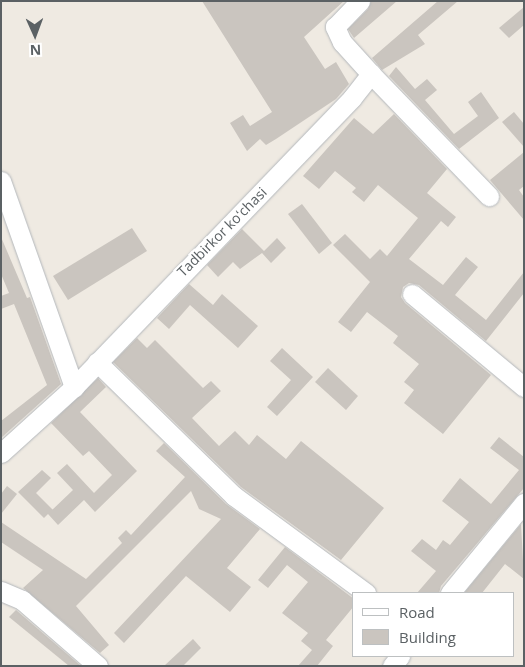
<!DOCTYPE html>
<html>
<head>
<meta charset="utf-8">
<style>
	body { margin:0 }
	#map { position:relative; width:525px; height:667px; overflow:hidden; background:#efeae2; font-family:"Open Sans",sans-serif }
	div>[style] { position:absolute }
	.building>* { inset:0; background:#cac5bf }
	.roads { filter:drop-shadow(0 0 1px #b3b7bb) drop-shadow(0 0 1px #b3b7bb) }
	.minor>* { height:19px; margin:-9.5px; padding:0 9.5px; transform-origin:9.5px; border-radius:9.5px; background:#fff }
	span { translate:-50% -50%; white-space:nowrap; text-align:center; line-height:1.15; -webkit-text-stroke:4.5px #fff; paint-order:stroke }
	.street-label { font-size:14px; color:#5b6164 }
	.frame { position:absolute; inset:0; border:2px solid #5b6164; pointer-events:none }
	.legend { position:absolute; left:352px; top:592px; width:162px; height:65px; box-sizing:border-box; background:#fff; border:1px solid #bdc0c1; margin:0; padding:6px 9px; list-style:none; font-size:15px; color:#5b6164 }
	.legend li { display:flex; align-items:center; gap:10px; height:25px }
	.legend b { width:25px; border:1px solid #bdc0c1 }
	.north { position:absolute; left:10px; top:10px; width:50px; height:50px; -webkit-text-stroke:4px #fff; paint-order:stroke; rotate:178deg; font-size:14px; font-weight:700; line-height:20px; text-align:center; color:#5b6164 }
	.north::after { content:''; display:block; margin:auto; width:18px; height:22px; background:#5b6164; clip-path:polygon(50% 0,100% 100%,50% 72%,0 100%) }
</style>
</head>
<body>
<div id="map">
	<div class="building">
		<div style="clip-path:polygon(202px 1px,344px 1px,304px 37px,325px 69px,336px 62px,349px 84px,336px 99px,276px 139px,266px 145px,260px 139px,247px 151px,230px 123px,243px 115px,250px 126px,272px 112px)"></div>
		<div style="clip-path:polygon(371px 1px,397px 1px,354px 38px,348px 29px,368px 9px)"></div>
		<div style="clip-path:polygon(438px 1px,458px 1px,418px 35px,425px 44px,382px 70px,372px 58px)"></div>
		<div style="clip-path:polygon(524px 7px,524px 25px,509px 38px,499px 28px)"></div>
		<div style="clip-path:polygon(396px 67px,415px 89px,427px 79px,437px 90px,425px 100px,454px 134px,478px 116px,468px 102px,481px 92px,499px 118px,459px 149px,389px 76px)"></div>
		<div style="clip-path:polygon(514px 112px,524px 124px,524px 147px,502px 122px)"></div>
		<div style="clip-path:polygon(394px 114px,447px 169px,427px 193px,456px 217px,448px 227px,441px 221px,409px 259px,443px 285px,466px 257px,478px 267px,455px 295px,486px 320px,524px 272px,524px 293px,486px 341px,419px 285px,409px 283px,403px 287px,401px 297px,405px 303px,491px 375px,443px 434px,404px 403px,414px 390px,404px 382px,419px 364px,393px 343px,398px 336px,367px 312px,351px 332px,338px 322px,370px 282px,333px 245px,345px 234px,370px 259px,380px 249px,387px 256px,418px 218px,378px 185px,364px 202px,352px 192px,356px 188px,335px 171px,319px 189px,303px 176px,354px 118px,373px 134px)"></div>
		<div style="clip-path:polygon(524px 152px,524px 186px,519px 190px,524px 197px,524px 220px,490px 180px)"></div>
		<div style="clip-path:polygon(302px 204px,332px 243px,319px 254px,288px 214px)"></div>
		<div style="clip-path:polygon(132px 228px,147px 251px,68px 300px,53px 276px)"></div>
		<div style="clip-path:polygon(242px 229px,264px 251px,277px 238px,286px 248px,271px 263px,262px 253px,240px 269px,233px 262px,218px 277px,207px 265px)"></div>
		<div style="clip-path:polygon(1px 237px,27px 298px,30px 297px,61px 384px,1px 438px,1px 421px,47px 385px,14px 304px,1px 309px,1px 296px,9px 293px,1px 274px)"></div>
		<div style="clip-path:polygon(189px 284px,213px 305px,222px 294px,258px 326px,238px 348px,190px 305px,169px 329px,157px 318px)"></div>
		<div style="clip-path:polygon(137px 338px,147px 348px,155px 340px,203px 388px,211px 381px,221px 391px,192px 418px,219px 446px,235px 431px,249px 445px,257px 435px,286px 459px,301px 441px,384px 508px,341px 560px,241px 487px,113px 362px)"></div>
		<div style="clip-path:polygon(282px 348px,313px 377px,277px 416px,267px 407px,291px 380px,270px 361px)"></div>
		<div style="clip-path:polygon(328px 368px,358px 396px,346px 410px,315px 382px)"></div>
		<div style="clip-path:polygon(98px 378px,106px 387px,80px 412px,137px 471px,95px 512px,84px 500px,58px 525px,48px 514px,44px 518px,18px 492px,42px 470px,51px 478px,36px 493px,53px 510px,50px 512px,73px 490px,57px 473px,67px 464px,94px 493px,112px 475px,89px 451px,83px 456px,51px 423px)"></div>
		<div style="clip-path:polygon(499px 437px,524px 457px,524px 488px,441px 586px,439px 593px,417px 593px,436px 571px,411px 551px,422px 539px,436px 550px,443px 540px,450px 545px,469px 522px,442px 501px,460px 478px,491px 504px,519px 470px,490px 448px)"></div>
		<div style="clip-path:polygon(164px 443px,226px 504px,260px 529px,227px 568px,251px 587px,230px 612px,186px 576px,124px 643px,114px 633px,221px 519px,199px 509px,191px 491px,76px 606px,109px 645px,100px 653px,23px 588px,43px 570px,1px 542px,1px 522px,86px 579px,122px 543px,118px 538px,126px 530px,131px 535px,185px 477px,156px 451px)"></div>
		<div style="clip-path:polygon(7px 486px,17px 494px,1px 514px,1px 494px)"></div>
		<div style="clip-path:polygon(521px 524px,524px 579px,505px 564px,482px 593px,464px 593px)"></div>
		<div style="clip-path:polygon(285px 547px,354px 599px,354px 606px,326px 640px,333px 646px,317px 666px,298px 666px,312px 650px,301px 641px,308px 633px,282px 613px,308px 582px,287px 565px,268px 588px,258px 580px)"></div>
		<div style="clip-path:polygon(16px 610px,81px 666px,69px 666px,9px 617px)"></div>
		<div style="clip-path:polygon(193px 639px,201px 648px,183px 666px,164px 666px)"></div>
	</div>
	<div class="roads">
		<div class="minor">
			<div style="left:371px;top:74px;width:170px;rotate:46deg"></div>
			<div style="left:1px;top:181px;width:219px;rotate:70.5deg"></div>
			<div style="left:412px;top:294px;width:146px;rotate:39.7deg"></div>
			<div style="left:97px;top:362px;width:192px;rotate:44.4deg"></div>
			<div style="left:234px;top:496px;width:164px;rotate:36.3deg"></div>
			<div style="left:1px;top:453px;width:98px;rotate:-42.1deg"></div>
			<div style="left:74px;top:387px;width:401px;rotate:-46.1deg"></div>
			<div style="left:352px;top:98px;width:31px;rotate:-52deg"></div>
			<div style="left:371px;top:74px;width:43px;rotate:-132.2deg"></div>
			<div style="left:342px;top:42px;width:17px;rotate:-115deg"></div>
			<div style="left:335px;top:27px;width:36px;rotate:-46deg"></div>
			<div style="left:1px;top:591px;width:23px;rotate:23deg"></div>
			<div style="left:22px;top:600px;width:101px;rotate:41deg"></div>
			<div style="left:450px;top:593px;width:117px;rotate:-50.6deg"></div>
			<div style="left:392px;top:666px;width:13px;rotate:-51deg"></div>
		</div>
	</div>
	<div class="street-label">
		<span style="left:222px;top:232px;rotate:-45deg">Tadbirkor koʻchasi</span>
	</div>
	<div class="frame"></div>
	<ul class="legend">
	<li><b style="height:6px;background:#fff"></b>Road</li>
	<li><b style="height:14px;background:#cac5bf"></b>Building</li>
	</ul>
	<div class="north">N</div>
</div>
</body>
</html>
